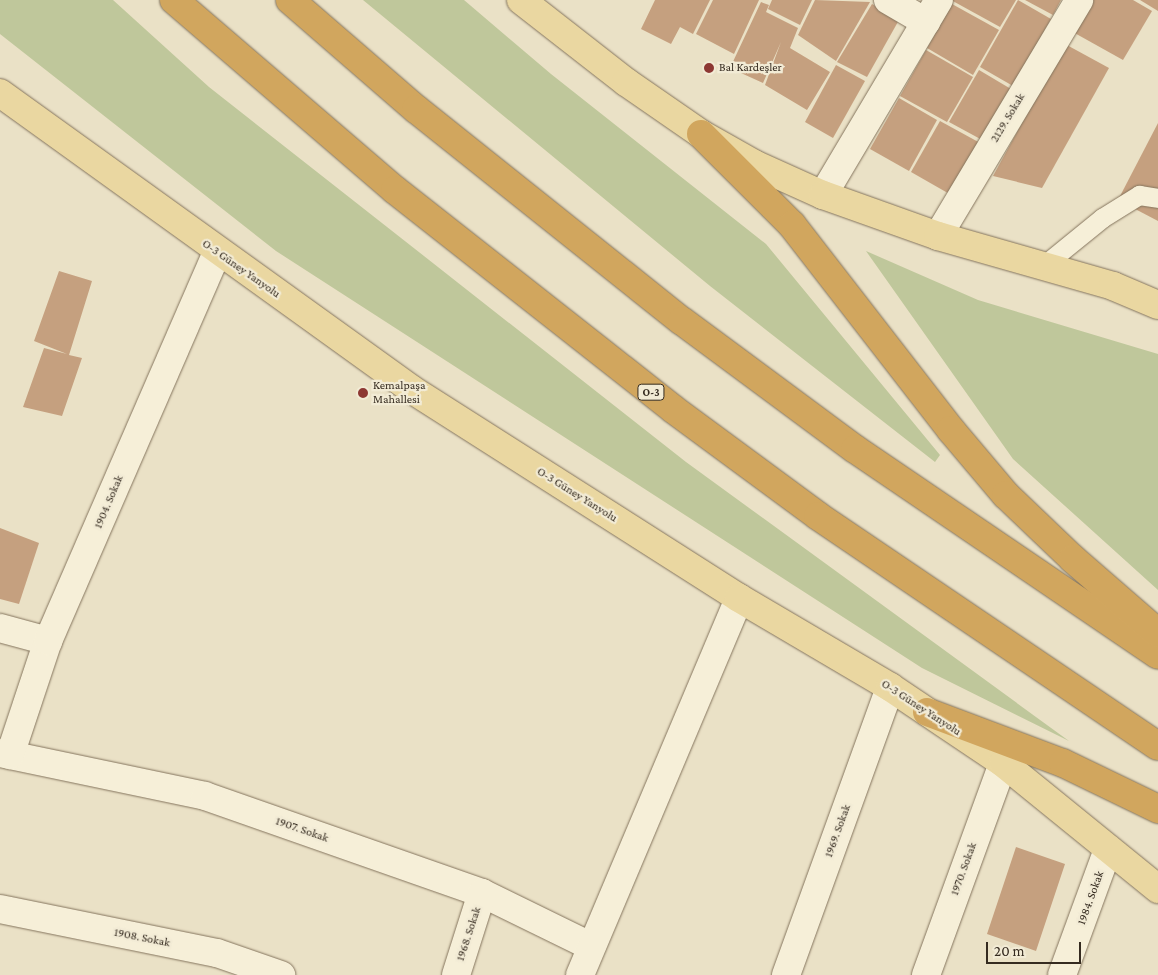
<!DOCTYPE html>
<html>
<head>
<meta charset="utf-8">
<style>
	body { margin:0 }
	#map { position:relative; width:1158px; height:975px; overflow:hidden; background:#eae1c6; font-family:"Crimson Pro",serif }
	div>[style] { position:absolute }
	.green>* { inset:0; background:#bfc79b }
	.building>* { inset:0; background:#c5a07f }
	.roads { filter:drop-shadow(0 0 1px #84745d) drop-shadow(0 0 1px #84745d) }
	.lane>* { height:19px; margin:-9.5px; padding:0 9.5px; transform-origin:9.5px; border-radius:9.5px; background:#f6efd8 }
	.street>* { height:28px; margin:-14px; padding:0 14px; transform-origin:14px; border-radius:14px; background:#f6efd8 }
	.primary>* { height:28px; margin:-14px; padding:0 14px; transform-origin:14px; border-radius:14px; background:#ead7a1 }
	.highway>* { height:28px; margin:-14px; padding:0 14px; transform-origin:14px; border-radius:14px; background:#d1a65e }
	.dots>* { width:14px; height:14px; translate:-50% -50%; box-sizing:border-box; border:2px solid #f2ebd5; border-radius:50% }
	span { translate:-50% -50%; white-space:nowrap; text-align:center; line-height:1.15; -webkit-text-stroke:4.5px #f2ebd5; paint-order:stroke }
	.shield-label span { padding:1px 4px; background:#f2ebd5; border:1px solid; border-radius:4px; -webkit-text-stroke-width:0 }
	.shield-label { font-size:11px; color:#352b20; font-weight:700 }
	.poi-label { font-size:12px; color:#352b20 }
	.left { translate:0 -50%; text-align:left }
	.street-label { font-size:12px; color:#352b20 }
	.scale { position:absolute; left:986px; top:942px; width:95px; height:22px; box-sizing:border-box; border:2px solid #352b20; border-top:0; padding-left:6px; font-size:15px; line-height:18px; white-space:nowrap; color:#352b20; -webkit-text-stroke:4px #f2ebd5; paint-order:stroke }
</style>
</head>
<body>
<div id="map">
	<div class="green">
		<div style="clip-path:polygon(0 0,113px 0,209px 87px,686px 462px,1069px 741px,922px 668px,276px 251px,0 34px)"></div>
		<div style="clip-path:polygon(363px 0,464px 0,551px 74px,766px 244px,940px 455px,935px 462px,710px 286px)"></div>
		<div style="clip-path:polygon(866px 251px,978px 300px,1158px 354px,1158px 590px,1013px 459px)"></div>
	</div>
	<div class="building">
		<div style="clip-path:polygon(655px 0,710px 0,693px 34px,680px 27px,671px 44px,641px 29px)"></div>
		<div style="clip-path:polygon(713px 0,759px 0,734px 54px,696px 34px)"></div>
		<div style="clip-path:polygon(772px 0,812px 0,800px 25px,768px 9px)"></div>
		<div style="clip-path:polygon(815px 0,870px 2px,836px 61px,798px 35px)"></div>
		<div style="clip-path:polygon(951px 0,1016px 0,1000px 27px)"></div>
		<div style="clip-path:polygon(1018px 0,1051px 19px,1013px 86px,980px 67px)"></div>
		<div style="clip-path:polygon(1025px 0,1061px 0,1053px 15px)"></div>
		<div style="clip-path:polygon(1087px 0,1133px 0,1152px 11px,1123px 60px,1071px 31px)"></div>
		<div style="clip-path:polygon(1140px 0,1158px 0,1158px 11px)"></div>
		<div style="clip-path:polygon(761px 2px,769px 5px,766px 12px,798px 28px,790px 48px,830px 72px,807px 110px,765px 85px,781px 42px,763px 83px,730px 68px)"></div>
		<div style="clip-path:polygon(872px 4px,899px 20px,867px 77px,837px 62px)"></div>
		<div style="clip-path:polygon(952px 4px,999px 30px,973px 75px,927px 48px)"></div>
		<div style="clip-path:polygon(1065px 44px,1109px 68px,1042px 188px,993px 176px)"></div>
		<div style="clip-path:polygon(926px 50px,973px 77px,947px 122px,900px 96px)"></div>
		<div style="clip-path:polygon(836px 65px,865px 81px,833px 138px,805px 122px)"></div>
		<div style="clip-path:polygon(979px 70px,1011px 89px,984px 141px,949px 122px)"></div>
		<div style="clip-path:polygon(899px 98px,937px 120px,909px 171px,870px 149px)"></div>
		<div style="clip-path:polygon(940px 121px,982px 144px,953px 196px,911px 172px)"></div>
		<div style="clip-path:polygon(1158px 123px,1158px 221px,1118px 200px)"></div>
		<div style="clip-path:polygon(59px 271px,92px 281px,69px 355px,82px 358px,62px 416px,23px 407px,44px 348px,67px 354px,34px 341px)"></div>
		<div style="clip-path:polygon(0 528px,39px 543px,19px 604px,0 599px)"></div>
		<div style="clip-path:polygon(1016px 847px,1065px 864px,1036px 951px,987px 934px)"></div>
	</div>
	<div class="roads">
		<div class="lane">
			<div style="left:1043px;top:266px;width:76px;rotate:-39.1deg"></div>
			<div style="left:1102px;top:218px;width:44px;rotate:-31.9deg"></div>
			<div style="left:1139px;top:195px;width:19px;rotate:9deg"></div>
		</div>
		<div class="street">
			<div style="left:888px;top:0;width:44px;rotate:30.1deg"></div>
			<div style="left:823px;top:195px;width:227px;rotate:-59.3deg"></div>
			<div style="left:938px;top:236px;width:275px;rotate:-59.1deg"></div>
			<div style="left:0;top:628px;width:50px;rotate:15.2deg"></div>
			<div style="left:0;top:753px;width:209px;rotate:11.8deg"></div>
			<div style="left:205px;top:796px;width:293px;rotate:19.3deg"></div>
			<div style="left:482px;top:893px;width:120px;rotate:26.1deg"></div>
			<div style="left:10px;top:755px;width:120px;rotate:-71.6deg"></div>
			<div style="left:48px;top:641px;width:424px;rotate:-66.5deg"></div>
			<div style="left:0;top:909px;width:221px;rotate:11.5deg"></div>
			<div style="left:217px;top:953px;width:68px;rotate:19deg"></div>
			<div style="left:456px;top:975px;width:86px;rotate:-72.4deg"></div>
			<div style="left:580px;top:975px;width:409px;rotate:-67.1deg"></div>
			<div style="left:786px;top:975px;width:306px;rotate:-70.1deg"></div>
			<div style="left:926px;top:975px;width:226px;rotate:-70deg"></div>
			<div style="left:1062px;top:975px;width:134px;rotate:-69.9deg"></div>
		</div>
		<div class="primary">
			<div style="left:521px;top:0;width:133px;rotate:38deg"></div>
			<div style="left:626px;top:82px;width:91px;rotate:34.7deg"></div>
			<div style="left:701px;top:134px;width:61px;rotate:29.5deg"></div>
			<div style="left:754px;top:164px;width:76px;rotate:24.2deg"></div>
			<div style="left:823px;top:195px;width:122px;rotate:19.6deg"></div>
			<div style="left:938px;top:236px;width:182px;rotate:15.9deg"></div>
			<div style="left:1113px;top:286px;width:49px;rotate:22.9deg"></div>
			<div style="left:0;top:93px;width:506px;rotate:35.76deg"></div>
			<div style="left:411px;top:389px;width:389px;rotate:32.5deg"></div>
			<div style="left:739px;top:598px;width:175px;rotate:30.5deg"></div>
			<div style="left:890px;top:687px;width:136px;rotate:33.9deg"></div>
			<div style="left:1003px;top:763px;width:200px;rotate:39.1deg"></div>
		</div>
		<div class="highway">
			<div style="left:174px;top:0;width:291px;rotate:40.7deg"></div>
			<div style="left:395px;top:190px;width:354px;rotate:38.2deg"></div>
			<div style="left:673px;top:409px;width:180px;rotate:36.4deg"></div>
			<div style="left:818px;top:516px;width:410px;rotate:34.1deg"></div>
			<div style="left:290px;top:0;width:167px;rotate:40.9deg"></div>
			<div style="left:416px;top:109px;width:340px;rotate:38.6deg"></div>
			<div style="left:682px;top:321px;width:215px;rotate:36.5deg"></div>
			<div style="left:855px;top:449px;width:366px;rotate:34.2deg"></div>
			<div style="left:701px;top:134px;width:129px;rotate:45deg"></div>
			<div style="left:792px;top:225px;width:259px;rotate:52.2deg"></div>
			<div style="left:951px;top:430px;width:85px;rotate:49.8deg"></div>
			<div style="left:1006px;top:495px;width:93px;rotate:43.7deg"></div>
			<div style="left:1073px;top:559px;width:113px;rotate:41deg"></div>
			<div style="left:927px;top:712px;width:145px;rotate:20.6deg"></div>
			<div style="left:1063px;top:763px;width:106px;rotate:25.8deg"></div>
		</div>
	</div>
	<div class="dots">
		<div style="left:709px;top:68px;background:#8d3833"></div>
		<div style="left:363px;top:393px;background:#8d3833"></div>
	</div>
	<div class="shield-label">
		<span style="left:651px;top:392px">O-3</span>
	</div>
	<div class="poi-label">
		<span class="left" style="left:719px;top:68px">Bal Kardeşler</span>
		<span class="left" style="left:373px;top:393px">Kemalpaşa<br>Mahallesi</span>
	</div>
	<div class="street-label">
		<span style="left:1008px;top:118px;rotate:-59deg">2129. Sokak</span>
		<span style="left:241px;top:269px;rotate:35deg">O-3 Güney Yanyolu</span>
		<span style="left:577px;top:495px;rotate:32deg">O-3 Güney Yanyolu</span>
		<span style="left:109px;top:502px;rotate:-67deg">1904. Sokak</span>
		<span style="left:921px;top:708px;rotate:33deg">O-3 Güney Yanyolu</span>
		<span style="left:302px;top:830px;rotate:19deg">1907. Sokak</span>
		<span style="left:838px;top:831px;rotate:-70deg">1969. Sokak</span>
		<span style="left:964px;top:869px;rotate:-70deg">1970. Sokak</span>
		<span style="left:1091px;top:898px;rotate:-70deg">1984. Sokak</span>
		<span style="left:469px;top:934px;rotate:-72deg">1968. Sokak</span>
		<span style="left:142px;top:938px;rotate:11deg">1908. Sokak</span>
	</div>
	<div class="scale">20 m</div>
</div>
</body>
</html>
